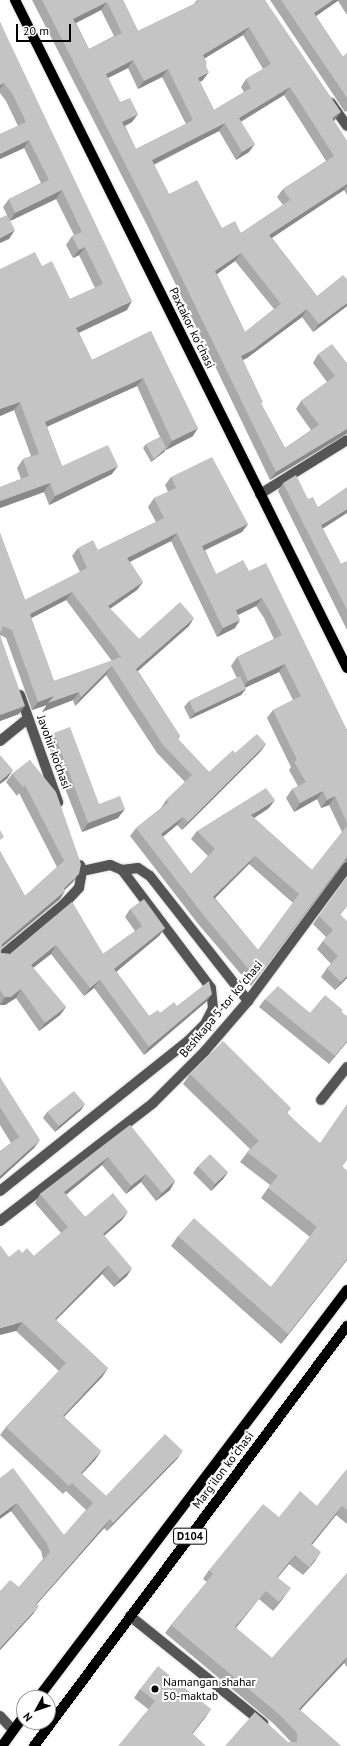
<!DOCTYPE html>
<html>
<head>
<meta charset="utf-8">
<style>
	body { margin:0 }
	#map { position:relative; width:347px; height:1746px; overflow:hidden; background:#fff; font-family:"PT Sans",sans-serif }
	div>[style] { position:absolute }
	.roads { filter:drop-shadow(0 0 1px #dbdbdb) drop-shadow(0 0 1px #dbdbdb) }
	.minor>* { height:10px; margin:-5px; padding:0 5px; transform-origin:5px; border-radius:5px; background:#555 }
	.major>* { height:10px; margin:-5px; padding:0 5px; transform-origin:5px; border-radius:5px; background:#000 }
	.wall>* { inset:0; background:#a9a9a9 }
	.shaded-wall>* { inset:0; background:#898989 }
	.building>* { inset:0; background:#c4c4c4 }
	.dots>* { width:11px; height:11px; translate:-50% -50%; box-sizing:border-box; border:2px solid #fff; border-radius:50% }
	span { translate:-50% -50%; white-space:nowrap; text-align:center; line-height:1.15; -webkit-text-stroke:4px #fff; paint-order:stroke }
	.shield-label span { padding:1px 3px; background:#fff; border:1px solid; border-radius:3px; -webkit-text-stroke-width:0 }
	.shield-label { font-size:11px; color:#000; font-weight:700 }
	.street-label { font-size:12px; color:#000 }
	.poi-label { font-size:12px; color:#000 }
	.left { translate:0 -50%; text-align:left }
	.north { position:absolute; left:16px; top:1690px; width:40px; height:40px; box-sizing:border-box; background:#fff; border:1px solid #999; border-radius:50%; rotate:230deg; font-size:11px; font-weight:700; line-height:16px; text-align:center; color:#000 }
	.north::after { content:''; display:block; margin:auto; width:14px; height:18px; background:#000; clip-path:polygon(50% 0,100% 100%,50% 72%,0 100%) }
	.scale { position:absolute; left:16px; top:24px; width:55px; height:18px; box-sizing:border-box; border:2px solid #000; border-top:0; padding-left:5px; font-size:12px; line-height:14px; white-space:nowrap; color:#000; -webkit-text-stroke:3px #fff; paint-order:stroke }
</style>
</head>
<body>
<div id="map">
	<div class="roads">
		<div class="minor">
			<div style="left:331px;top:103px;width:28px;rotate:55deg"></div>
			<div style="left:260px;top:494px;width:102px;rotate:-31.8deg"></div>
			<div style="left:20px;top:695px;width:114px;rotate:70.4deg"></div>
			<div style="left:0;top:741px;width:36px;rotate:-39deg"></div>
			<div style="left:122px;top:870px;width:16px;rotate:-7deg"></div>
			<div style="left:138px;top:868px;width:14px;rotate:34deg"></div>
			<div style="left:150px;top:876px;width:159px;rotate:51.9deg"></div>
			<div style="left:0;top:957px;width:83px;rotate:-39.6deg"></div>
			<div style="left:64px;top:904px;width:22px;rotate:-47deg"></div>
			<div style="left:79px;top:888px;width:17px;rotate:-80deg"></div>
			<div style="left:82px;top:871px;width:6px;rotate:-108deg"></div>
			<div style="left:321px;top:1100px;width:42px;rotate:-51.8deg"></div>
			<div style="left:0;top:1191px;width:241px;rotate:-38.6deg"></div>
			<div style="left:188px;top:1041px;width:24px;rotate:-45deg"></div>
			<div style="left:205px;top:1024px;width:18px;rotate:-63deg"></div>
			<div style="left:213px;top:1008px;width:20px;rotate:-96deg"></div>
			<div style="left:211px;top:988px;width:148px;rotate:-127deg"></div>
			<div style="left:122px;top:870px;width:13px;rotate:-157deg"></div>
			<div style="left:110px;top:865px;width:29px;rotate:168deg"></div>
			<div style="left:0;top:1221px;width:193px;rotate:-37.6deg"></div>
			<div style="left:153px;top:1103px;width:74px;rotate:-45deg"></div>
			<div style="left:205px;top:1051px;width:66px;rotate:-49.3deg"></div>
			<div style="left:248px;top:1001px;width:167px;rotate:-53.5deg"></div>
			<div style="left:130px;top:1616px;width:171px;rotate:38.8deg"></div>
			<div style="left:0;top:1716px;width:19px;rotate:47deg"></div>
		</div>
		<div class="major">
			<div style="left:15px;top:0;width:746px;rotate:63.57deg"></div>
			<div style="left:38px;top:1698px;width:512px;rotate:-52.86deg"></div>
			<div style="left:2px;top:1746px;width:37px;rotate:-54deg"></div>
			<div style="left:34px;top:1746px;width:524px;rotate:-53.31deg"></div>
		</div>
	</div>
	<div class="wall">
		<div style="clip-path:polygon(evenodd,32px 0,123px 0,138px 31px,194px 4px,197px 0,265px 0,335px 120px,334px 121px,347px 141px,347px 195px,344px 190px,272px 238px,317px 296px,347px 306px,313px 332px,302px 317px,247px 358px,243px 360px,261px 404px,285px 448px,311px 430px,296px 409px,301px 401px,327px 382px,313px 363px,318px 354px,347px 363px,347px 434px,346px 434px,270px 480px,147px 225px,32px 0,101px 10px,114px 36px,89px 49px,76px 23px,101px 10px,32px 0,243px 35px,263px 69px,246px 79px,241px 87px,244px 92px,214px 110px,200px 82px,203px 80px,206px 66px,205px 58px,243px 35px,32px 0,128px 68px,138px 89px,162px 77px,186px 124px,136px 149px,125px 126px,132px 122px,120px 102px,108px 78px,128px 68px,32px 0,284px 95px,326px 161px,283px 189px,277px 197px,283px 205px,241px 233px,222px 228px,169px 194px,154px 165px,219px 131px,236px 160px,249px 152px,241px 122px,284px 95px,32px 0,235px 261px,274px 309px,245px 332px,217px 274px,235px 261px)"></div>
		<div style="clip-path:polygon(270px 0,307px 0,307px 1px,309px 0,347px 0,347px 15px,338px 1px,339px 0,316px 16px,343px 57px,347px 53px,347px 111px,345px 112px)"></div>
		<div style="clip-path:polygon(0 22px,127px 310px,79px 333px,92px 360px,151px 331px,193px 436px,166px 450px,166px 449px,164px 452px,151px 462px,143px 448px,146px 444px,160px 437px,137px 386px,47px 427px,62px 466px,112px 474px,49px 505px,44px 492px,0 508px,0 487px,21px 479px,17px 468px,23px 459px,31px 456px,14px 410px,0 416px,0 269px,42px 266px,70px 299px,95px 288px,79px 255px,73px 258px,66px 245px,72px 236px,74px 235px,56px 199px,10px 221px,9px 239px,7px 215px,3px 207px,9px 199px,41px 183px,24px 148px,0 159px,0 134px,18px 126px,6px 101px,0 93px)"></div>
		<div style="clip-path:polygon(evenodd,171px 477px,248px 524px,242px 532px,205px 550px,216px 574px,249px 571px,347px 730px,347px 862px,345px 861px,251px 986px,199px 925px,130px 836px,136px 828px,161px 808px,166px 800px,185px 782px,157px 753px,106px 675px,75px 706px,73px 700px,42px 712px,47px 705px,32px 710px,6px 638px,0 635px,19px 714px,0 721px,0 533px,25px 600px,80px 572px,72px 556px,78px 548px,98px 550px,156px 522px,148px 507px,154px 498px,168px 492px,165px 485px,171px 477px,171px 541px,217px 637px,235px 628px,238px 615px,256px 606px,264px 618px,274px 639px,237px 657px,231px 666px,237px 678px,189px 701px,184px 707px,190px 719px,241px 695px,246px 689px,245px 688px,279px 672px,293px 700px,273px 710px,267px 718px,291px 767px,289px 770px,298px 786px,292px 789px,286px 798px,294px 812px,317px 799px,321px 808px,329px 805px,342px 832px,312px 870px,254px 818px,269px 808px,197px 831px,191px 839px,208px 856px,191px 874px,163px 837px,177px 825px,182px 830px,260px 752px,266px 744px,235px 753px,209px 772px,178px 739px,180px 736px,138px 671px,189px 626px,139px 639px,110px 609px,137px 590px,143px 582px,130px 562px,171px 541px,171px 477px,66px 600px,112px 661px,54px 681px,31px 618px,66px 600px,171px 477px,249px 864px,293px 903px,258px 950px,215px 898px,249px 864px)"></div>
		<div style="clip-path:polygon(283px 483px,308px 499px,318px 507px,323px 529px,341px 564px,347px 561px,347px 630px,278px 491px)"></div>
		<div style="clip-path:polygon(54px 733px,99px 804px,118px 818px,82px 832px,47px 742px)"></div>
		<div style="clip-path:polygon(30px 760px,73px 882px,65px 890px,60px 899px,1px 948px,1px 953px,10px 954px,72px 902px,103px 954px,135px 931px,125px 917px,130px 909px,165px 928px,159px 936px,116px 971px,149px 1016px,160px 1013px,177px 1006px,212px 994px,206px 1002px,144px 1055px,94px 988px,84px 996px,51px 954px,33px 968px,66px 1007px,60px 1015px,39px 1031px,16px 998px,5px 1005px,0 1005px,0 851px,25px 896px,57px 867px,19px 793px,17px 796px,6px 782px,12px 774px)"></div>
		<div style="clip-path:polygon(347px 877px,347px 906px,340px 915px,347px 978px,335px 990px,321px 977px,327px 968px,331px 964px,317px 949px,326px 937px,313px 924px)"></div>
		<div style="clip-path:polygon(265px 999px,310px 1013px,342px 1012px,347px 1042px,329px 1064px,259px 1007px)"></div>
		<div style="clip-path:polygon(190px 1074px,291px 1108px,287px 1113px,347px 1171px,347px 1260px,281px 1344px,171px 1246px,178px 1236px,271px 1287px,310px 1237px,261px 1198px,270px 1185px,240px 1162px,250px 1149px,183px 1084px)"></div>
		<div style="clip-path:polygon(0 1077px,34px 1148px,0 1179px,0 1151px,11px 1143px,0 1125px)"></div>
		<div style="clip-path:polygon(81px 1110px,55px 1132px,43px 1118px,47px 1112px)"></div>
		<div style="clip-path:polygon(130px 1125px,175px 1181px,170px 1190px,156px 1201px,141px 1182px,126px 1194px,102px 1165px,66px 1195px,85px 1217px,122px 1220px,104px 1236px,127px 1276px,114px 1287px,102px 1274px,56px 1320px,108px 1368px,102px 1377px,64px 1417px,101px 1451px,95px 1460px,82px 1474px,106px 1496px,177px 1459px,107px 1531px,104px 1528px,37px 1604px,33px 1614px,0 1650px,0 1591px,19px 1587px,43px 1559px,41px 1551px,11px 1511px,0 1478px,64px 1535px,86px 1510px,66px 1491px,63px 1494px,0 1435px,6px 1427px,59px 1371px,16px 1331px,9px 1257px,22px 1253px,34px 1256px,61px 1233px,35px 1203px,40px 1194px)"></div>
		<div style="clip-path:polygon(198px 1166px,228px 1172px,223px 1179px,211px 1191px,193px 1173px)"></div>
		<div style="clip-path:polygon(347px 1469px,347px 1524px,336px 1515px,312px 1545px,315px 1561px,303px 1575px,289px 1564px,277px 1577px,284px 1597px,273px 1611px,259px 1599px,236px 1628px,272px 1658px,347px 1573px,347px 1667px,344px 1663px,300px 1710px,341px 1746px,288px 1742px,291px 1742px,274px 1724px,165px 1633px,171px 1625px,207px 1582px,203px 1579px,209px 1570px,279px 1517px,317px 1506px)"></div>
		<div style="clip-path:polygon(140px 1689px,211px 1709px,192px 1734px,148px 1709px,134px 1698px)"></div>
	</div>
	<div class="shaded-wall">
		<div style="clip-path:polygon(333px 0,339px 0,309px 21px,314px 13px)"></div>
		<div style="clip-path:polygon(107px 2px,101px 10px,68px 27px,73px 19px)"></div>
		<div style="clip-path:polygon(249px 27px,243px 35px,197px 63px,203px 55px)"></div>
		<div style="clip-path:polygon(133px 60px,128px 68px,100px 82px,106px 74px)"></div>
		<div style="clip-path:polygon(168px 69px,162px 77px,138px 89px,144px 81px)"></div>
		<div style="clip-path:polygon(209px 72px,203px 80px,192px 86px,198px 78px)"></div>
		<div style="clip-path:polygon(4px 83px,0 89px,0 85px)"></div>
		<div style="clip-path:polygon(290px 87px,284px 95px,233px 126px,239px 118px)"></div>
		<div style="clip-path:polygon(341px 112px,335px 120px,326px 126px,332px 118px)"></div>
		<div style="clip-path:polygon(138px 114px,132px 122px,117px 130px,122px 122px)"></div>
		<div style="clip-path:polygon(225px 123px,219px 131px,146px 168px,152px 160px)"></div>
		<div style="clip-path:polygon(29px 140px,24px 148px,0 159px,0 154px)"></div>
		<div style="clip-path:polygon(255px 144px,249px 152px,236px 160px,242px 152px)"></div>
		<div style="clip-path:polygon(347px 184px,347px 186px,344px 190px,264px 243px,269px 235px)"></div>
		<div style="clip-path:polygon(62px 190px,56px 199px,10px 221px,15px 213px)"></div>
		<div style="clip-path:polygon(15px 230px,9px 239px,0 243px,0 238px)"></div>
		<div style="clip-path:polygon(85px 247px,79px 255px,73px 258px,79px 250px)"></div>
		<div style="clip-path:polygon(241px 253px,235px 261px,210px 279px,215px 271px)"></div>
		<div style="clip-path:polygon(132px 301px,127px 310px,71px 336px,76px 328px)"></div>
		<div style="clip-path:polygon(347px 303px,347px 306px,313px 332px,319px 324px)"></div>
		<div style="clip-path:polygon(307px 309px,302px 317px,247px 358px,235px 364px,241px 356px)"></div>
		<div style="clip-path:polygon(143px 378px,137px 386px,39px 430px,45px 422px)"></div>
		<div style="clip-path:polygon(20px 402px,14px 410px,0 416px,0 409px)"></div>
		<div style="clip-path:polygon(198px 428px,193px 436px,166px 450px,172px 441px)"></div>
		<div style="clip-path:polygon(347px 429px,346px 434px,270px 480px,276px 472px)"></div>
		<div style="clip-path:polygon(166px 448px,164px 452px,151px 462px,154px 459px)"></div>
		<div style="clip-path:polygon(118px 466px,112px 474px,49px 505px,55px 496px)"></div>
		<div style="clip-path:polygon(50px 483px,44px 492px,0 508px,0 501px)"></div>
		<div style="clip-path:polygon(347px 509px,347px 513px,316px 533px,321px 525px)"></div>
		<div style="clip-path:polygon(248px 524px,242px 532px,197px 554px,202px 546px)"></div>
		<div style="clip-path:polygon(177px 533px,171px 541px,121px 566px,127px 558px)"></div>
		<div style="clip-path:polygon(143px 582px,137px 590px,102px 614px,108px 606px)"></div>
		<div style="clip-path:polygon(72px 592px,66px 600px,24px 622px,30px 614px)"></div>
		<div style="clip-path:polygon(262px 598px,256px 606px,230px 619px,236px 610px)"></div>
		<div style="clip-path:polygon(194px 618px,189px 626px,131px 677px,136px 669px)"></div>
		<div style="clip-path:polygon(240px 620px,235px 628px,217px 637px,223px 628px)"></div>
		<div style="clip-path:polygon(285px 664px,279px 672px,242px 689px,248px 681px)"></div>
		<div style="clip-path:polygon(112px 666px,106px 675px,75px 706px,81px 697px)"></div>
		<div style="clip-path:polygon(246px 689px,241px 695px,190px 719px,195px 713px)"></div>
		<div style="clip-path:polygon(79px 692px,73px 700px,42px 712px,47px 705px,32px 710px,38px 702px,54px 696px)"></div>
		<div style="clip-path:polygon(25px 706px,19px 714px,0 721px,0 715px)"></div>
		<div style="clip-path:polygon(266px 744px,260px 752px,182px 830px,188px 822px)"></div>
		<div style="clip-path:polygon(13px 770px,7px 779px,0 784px,0 781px)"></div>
		<div style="clip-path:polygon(323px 791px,317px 799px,294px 812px,300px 803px)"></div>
		<div style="clip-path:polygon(335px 796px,329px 805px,321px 808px,327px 800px)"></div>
		<div style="clip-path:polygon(275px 800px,269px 808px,245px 824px,251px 815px)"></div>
		<div style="clip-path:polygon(125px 809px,118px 818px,82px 832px,88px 823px)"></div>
		<div style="clip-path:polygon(183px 817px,177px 825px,155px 843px,161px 834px)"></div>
		<div style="clip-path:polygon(255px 856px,249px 864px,208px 905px,213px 897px)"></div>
		<div style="clip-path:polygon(347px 857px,347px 862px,345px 861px,251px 986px)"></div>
		<div style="clip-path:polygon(79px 874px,73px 882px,58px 896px,64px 888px)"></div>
		<div style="clip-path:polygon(65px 891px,60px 899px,0 949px,2px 944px)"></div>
		<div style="clip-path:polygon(165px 928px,159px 936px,109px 978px,114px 969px)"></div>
		<div style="clip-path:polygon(56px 945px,51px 954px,25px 974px,31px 965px)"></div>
		<div style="clip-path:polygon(347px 976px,347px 978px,335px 990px,341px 982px)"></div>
		<div style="clip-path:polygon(100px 980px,94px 988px,84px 996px,90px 988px)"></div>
		<div style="clip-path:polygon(21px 989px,16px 998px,5px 1005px,0 1005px,5px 997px)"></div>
		<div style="clip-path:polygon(212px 994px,206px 1002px,144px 1055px,149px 1047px)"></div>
		<div style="clip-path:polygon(66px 1007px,60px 1015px,39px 1031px,45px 1023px)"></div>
		<div style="clip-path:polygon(347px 1041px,347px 1042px,329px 1064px,335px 1056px)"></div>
		<div style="clip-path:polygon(85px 1104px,81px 1110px,55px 1132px,59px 1126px)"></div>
		<div style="clip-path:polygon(40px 1140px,34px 1148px,0 1179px,0 1176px)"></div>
		<div style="clip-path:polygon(108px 1157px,102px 1165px,58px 1201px,64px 1192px)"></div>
		<div style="clip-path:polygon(228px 1172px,223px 1179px,211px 1191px,215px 1184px)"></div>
		<div style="clip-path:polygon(146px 1174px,141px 1182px,126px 1194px,131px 1186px)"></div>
		<div style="clip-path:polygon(175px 1181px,170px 1190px,156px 1201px,162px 1193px)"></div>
		<div style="clip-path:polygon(128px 1212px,122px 1220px,97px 1242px,103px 1234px)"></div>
		<div style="clip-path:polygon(347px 1259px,347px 1260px,281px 1344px,288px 1334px)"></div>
		<div style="clip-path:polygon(108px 1265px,102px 1274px,49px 1327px,55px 1319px)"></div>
		<div style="clip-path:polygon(132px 1268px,127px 1276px,114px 1287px,120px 1279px)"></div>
		<div style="clip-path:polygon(22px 1322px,16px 1331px,0 1335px,0 1328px)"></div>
		<div style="clip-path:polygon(108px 1368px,102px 1377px,57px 1424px,63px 1416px)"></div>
		<div style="clip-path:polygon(101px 1451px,95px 1460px,75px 1481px,81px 1473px)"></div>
		<div style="clip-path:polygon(183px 1451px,177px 1459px,107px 1531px,113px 1523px)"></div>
		<div style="clip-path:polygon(17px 1503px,11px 1511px,0 1519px,0 1515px)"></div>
		<div style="clip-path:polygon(342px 1506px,336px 1515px,305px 1553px,311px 1544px)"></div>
		<div style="clip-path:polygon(110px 1519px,104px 1528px,30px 1612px,36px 1604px)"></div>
		<div style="clip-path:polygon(321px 1552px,315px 1561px,303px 1575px,309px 1567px)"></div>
		<div style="clip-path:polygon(295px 1555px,289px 1564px,271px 1586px,277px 1577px)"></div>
		<div style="clip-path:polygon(291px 1588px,284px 1597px,273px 1611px,279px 1602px)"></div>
		<div style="clip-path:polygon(266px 1591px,259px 1599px,229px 1636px,235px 1627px)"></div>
		<div style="clip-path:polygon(39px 1606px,33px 1614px,0 1650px,0 1648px)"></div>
		<div style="clip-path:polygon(347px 1657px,344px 1663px,293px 1718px,299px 1709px)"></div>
		<div style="clip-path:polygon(211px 1709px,205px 1718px,186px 1742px,192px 1733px)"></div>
	</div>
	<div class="building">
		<div style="clip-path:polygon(evenodd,42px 0,123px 0,138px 31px,198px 2px,197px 0,265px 0,341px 112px,332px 118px,347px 141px,347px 184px,269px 235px,317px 296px,343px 275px,347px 279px,347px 303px,319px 324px,307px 309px,253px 350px,241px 356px,263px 402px,261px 403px,285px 448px,319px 425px,301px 401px,335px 376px,318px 354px,332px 344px,347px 363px,347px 429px,276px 472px,152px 217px,42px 0,107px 2px,122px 33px,89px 49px,73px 19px,107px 2px,42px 0,249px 27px,271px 64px,246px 79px,251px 88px,214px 110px,198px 78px,209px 72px,205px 65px,207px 63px,203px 55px,249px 27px,42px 0,133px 60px,144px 81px,168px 69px,193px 120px,136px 149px,122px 122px,138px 114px,130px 98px,120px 102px,106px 74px,133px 60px,42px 0,290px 87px,334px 156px,283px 189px,290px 200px,241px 233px,235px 221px,222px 228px,197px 180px,169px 194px,152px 160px,225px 123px,242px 152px,255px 144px,239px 118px,290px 87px,42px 0,241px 253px,281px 304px,245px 332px,215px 271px,241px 253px)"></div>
		<div style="clip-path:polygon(281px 0,307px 0,307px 1px,309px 0,333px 0,314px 13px,343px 57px,347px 53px,347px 98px)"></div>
		<div style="clip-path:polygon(0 22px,132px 301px,76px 328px,92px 360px,151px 331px,198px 428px,172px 441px,143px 378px,45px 422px,62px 466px,108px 445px,118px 466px,55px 496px,50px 483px,0 501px,0 487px,29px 476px,23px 459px,39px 454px,20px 402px,0 409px,0 269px,35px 252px,42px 266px,52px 261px,70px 299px,103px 284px,85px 247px,79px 250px,72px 236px,82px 232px,62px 190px,15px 213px,9px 199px,49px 180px,29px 140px,0 154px,0 134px,26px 122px,12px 93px,4px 83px,0 85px)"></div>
		<div style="clip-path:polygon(7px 215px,15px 230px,0 238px,0 218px)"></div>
		<div style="clip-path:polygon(161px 437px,166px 448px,154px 459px,146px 444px)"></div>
		<div style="clip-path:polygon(evenodd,212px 457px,248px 524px,202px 546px,216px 574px,243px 560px,249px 571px,266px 563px,347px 730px,347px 823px,335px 796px,327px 800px,323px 791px,300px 803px,292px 789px,306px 782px,294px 762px,297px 760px,273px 710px,301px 696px,285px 664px,248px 681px,237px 657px,282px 635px,269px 610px,262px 598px,236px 610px,240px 620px,223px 628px,177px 533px,127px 558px,143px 582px,108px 606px,139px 639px,180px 602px,194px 618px,136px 669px,180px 736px,177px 738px,209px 772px,233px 750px,235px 753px,257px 734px,266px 744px,188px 822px,183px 817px,161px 834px,191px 874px,215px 849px,197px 831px,266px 788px,275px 800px,251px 815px,312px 870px,347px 826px,347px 857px,256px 978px,205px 917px,136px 828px,169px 802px,166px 800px,192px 775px,163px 745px,112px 666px,81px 697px,79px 692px,48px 703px,54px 696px,38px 702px,12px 630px,3px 626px,0 633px,0 533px,25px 600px,87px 568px,78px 548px,93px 540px,98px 550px,164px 518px,154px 498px,176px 488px,171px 477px,212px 457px,72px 592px,121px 657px,54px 681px,30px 614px,72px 592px,212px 457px,255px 856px,299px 894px,258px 950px,213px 897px,255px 856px)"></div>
		<div style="clip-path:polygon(296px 475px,308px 499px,313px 497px,318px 507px,347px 487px,347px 509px,321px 525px,341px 564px,347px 561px,347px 610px,283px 483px)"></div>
		<div style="clip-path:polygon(0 635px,25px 706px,0 715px)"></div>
		<div style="clip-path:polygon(240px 676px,246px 689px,195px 713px,189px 701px)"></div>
		<div style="clip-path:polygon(70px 727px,99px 804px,120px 796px,125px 809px,88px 823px,54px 733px)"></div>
		<div style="clip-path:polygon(0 755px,13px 770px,0 781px)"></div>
		<div style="clip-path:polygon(30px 760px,56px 792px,81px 864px,79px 874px,64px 888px,65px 891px,2px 944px,1px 953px,10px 954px,72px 902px,103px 954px,142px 926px,130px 909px,144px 899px,165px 928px,114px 969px,149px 1016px,158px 1010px,160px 1013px,174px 1002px,177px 1006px,209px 981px,212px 994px,149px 1047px,100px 980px,90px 988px,56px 945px,31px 965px,66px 1007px,45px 1023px,21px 989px,11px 997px,5px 997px,0 990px,0 851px,25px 896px,64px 861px,25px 785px,23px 787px,12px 774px)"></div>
		<div style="clip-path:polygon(0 830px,4px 837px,0 840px)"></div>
		<div style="clip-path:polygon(347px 877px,347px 905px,340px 914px,347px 921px,347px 976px,341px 982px,327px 968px,338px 956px,323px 941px,333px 930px,319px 916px)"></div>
		<div style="clip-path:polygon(278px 986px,310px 1013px,325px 995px,343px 1010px,341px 1012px,347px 1016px,347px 1041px,335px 1056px,265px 999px)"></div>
		<div style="clip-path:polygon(223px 1041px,291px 1108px,286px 1113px,320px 1143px,347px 1104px,347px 1160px,342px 1167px,347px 1171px,347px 1259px,288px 1334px,178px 1236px,194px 1218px,271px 1287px,317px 1227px,268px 1188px,278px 1176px,247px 1152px,259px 1141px,190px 1074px)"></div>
		<div style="clip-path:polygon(0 1077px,40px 1140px,0 1176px,0 1151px,19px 1137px,0 1107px)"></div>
		<div style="clip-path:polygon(74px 1091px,85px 1104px,59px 1126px,47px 1112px)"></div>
		<div style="clip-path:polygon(130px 1125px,175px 1181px,162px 1193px,146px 1174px,131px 1186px,108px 1157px,64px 1192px,85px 1217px,113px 1193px,128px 1212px,103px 1234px,132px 1268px,120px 1279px,108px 1265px,55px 1319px,108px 1368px,63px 1416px,101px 1451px,81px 1473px,106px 1496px,165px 1434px,183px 1451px,113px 1523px,110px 1519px,36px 1604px,39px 1606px,0 1648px,0 1591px,10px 1580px,19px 1587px,50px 1552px,46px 1542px,17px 1503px,0 1515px,0 1478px,13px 1468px,64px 1535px,93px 1503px,72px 1483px,69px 1486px,6px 1427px,66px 1363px,22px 1322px,0 1328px,0 1245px,9px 1257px,19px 1249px,22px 1253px,27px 1248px,34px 1256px,68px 1227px,40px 1194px)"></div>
		<div style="clip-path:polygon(210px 1154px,228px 1172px,215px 1184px,198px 1166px)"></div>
		<div style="clip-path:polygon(347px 1469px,347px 1510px,342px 1506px,311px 1544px,321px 1552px,309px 1567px,295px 1555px,277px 1577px,291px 1588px,279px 1602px,266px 1591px,235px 1627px,272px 1658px,347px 1573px,347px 1657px,299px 1709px,341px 1746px,225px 1746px,255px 1712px,288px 1742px,297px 1742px,297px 1733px,280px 1715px,171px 1625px,213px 1574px,209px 1570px,263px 1504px,279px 1517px,300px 1491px,317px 1506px)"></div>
		<div style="clip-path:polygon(158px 1666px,211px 1709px,192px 1733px,206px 1746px,118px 1746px,155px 1701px,140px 1689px)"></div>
	</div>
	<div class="dots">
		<div style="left:155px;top:1689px;background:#000"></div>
	</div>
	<div class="shield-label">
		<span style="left:190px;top:1536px">D104</span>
	</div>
	<div class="street-label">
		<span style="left:192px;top:328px;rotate:64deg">Paxtakor koʻchasi</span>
		<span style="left:54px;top:752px;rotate:70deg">Javohir ko'chasi</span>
		<span style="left:221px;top:1009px;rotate:-50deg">Beshkapa 5-tor koʻchasi</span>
		<span style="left:223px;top:1470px;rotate:-53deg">Margʻilon koʻchasi</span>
	</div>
	<div class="poi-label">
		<span class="left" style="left:163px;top:1689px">Namangan shahar<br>50-maktab</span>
	</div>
	<div class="north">N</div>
	<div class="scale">20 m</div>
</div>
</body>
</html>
